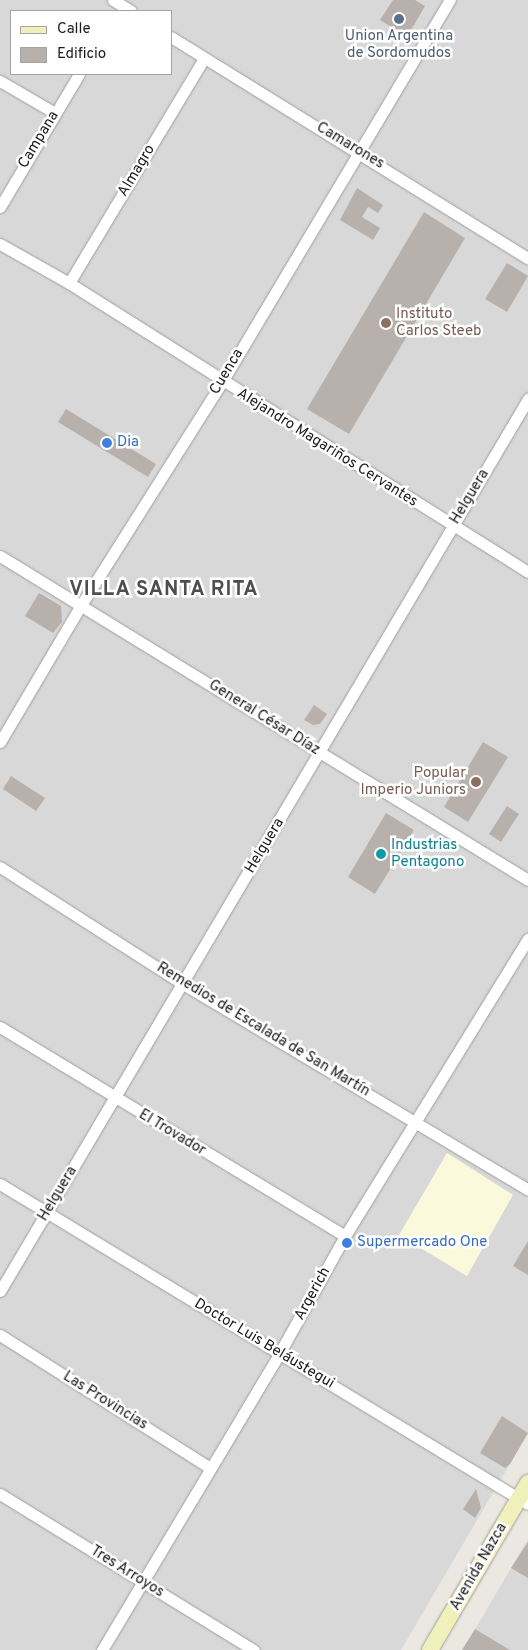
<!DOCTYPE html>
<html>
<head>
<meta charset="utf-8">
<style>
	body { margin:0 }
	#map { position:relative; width:528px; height:1650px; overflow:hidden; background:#ebe8e2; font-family:Overpass,sans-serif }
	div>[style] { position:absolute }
	.residential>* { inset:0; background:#d9d8d8 }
	.education>* { inset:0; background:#faf9dc }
	.building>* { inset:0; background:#b8b1ab }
	.roads { filter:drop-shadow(0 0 1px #9f9f9f) drop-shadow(0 0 1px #9f9f9f) }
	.street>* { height:11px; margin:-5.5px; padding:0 5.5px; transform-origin:5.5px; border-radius:5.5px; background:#fff }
	.secondary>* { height:16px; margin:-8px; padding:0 8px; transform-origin:8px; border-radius:8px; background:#f0f1ba }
	.dots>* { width:14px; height:14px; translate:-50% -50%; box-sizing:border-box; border:2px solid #fff; border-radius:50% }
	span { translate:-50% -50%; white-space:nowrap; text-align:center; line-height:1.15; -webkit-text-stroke:5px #fff; paint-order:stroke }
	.service-label { font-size:15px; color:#4e5e75 }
	.street-label { font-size:15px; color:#1b1b1b }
	.education-label { font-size:15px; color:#785e54 }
	.left { translate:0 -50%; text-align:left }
	.right { translate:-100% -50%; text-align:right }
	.shop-label { font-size:15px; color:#366cbe }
	.culture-label { font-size:15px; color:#0d838f }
	.district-label { font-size:20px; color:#4e4e4e; font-weight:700; letter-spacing:1px }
	.legend { position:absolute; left:10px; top:10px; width:162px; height:65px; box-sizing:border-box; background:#fff; border:1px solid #a4a4a4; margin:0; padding:6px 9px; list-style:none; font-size:15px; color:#1b1b1b }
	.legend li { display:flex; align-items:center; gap:10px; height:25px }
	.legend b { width:25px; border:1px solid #a4a4a4 }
</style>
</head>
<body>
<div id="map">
	<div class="residential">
		<div style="clip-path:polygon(evenodd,0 0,528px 0,528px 1433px,401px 1650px,0 1650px,0 0,11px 11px,171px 11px,171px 74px,11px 74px,11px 11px)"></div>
		<div style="clip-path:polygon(528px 1539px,528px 1650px,463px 1650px)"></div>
	</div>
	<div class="education">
		<div style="clip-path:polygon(447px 1153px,513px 1195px,467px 1276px,399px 1235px)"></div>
	</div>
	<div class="building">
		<div style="clip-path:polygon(393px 0,415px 0,425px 6px,407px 37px,380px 20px)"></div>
		<div style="clip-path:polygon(357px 188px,383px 205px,378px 213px,368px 207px,362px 217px,380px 228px,373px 240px,340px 220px)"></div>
		<div style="clip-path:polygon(424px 212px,465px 238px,349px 434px,307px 409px)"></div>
		<div style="clip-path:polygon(507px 263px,528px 276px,507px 312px,485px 299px)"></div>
		<div style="clip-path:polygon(66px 409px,156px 464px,148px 477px,58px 422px)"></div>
		<div style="clip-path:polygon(39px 593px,61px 606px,62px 622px,53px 633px,25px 616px)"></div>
		<div style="clip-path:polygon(314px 705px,327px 714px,320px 724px,313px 725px,304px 720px)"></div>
		<div style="clip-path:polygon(483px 742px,508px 757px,468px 822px,444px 807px)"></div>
		<div style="clip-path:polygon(11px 776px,45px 798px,36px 811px,3px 789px)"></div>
		<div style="clip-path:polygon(507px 806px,519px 814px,501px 842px,489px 834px)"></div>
		<div style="clip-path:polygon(386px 813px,414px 830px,375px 894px,348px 877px)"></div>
		<div style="clip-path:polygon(528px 1241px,528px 1275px,513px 1266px)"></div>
		<div style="clip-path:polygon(502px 1416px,528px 1433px,510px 1464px,505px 1468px,480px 1453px)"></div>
		<div style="clip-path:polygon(476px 1489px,481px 1508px,475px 1518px,463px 1509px)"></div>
		<div style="clip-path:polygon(528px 1542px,528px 1578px,511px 1568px)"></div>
		<div style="clip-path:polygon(475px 1629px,510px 1650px,462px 1650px)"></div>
	</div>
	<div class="roads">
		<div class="street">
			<div style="left:113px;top:0;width:21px;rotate:31deg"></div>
			<div style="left:171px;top:37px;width:420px;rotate:31.8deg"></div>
			<div style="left:0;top:81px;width:64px;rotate:30.2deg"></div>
			<div style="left:0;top:207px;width:155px;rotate:-59.3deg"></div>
			<div style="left:0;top:244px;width:79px;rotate:29.5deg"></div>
			<div style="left:69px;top:283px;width:542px;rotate:32.2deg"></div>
			<div style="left:69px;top:283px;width:262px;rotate:-59deg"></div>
			<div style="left:0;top:556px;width:619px;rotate:31.53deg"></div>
			<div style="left:0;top:742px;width:159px;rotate:-59.4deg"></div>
			<div style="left:81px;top:605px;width:264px;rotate:-57.7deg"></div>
			<div style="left:222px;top:382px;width:445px;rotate:-59.2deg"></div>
			<div style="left:0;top:867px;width:217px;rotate:32.6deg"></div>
			<div style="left:183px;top:984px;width:402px;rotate:30.8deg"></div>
			<div style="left:0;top:1027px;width:403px;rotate:31.2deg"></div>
			<div style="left:0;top:1184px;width:617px;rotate:31.22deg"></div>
			<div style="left:0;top:1291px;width:1037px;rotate:-59.38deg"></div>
			<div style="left:0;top:1335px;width:249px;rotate:32.3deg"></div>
			<div style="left:0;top:1494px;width:298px;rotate:31.6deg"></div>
			<div style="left:102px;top:1650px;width:345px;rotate:-59.1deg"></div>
			<div style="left:279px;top:1354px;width:135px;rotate:-60.8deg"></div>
			<div style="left:345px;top:1236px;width:349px;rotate:-58.4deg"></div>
		</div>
		<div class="secondary">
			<div style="left:430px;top:1650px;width:194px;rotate:-59.6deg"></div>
		</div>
	</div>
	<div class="dots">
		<div style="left:399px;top:19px;background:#5c6f8a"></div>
		<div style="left:386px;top:323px;background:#8d6e63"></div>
		<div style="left:107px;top:443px;background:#3f7fe0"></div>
		<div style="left:476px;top:782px;background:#8d6e63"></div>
		<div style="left:381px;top:854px;background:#0f9aa8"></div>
		<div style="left:347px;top:1243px;background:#3f7fe0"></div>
	</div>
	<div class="service-label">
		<span style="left:399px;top:45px">Union Argentina<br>de Sordomudos</span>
	</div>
	<div class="street-label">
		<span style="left:39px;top:140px;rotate:-59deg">Campana</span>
		<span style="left:350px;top:146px;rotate:31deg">Camarones</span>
		<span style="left:137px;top:171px;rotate:-59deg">Almagro</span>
		<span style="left:227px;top:372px;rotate:-59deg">Cuenca</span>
		<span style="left:327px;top:448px;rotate:32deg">Alejandro Magariños Cervantes</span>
		<span style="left:470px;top:497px;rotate:-59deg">Helguera</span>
		<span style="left:264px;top:718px;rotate:32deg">General César Díaz</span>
		<span style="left:265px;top:846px;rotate:-59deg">Helguera</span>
		<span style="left:263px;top:1030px;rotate:31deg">Remedios de Escalada de San Martín</span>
		<span style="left:172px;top:1133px;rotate:31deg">El Trovador</span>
		<span style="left:58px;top:1194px;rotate:-59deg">Helguera</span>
		<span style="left:313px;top:1294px;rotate:-61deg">Argerich</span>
		<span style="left:264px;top:1344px;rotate:31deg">Doctor Luis Beláustegui</span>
		<span style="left:105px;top:1401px;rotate:32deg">Las Provincias</span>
		<span style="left:479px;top:1567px;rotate:-60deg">Avenida Nazca</span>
		<span style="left:127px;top:1572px;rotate:32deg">Tres Arroyos</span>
	</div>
	<div class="education-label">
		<span class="left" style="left:396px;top:323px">Instituto<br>Carlos Steeb</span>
		<span class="right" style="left:466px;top:782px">Popular<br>Imperio Juniors</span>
	</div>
	<div class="shop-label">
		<span class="left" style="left:117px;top:443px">Dia</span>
		<span class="left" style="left:357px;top:1243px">Supermercado One</span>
	</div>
	<div class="culture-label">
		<span class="left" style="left:391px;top:854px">Industrias<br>Pentagono</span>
	</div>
	<div class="district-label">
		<span style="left:164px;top:590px">VILLA SANTA RITA</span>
	</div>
	<ul class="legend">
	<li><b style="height:6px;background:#f0f1ba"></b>Calle</li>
	<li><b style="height:14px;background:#b8b1ab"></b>Edificio</li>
	</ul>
</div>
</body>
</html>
